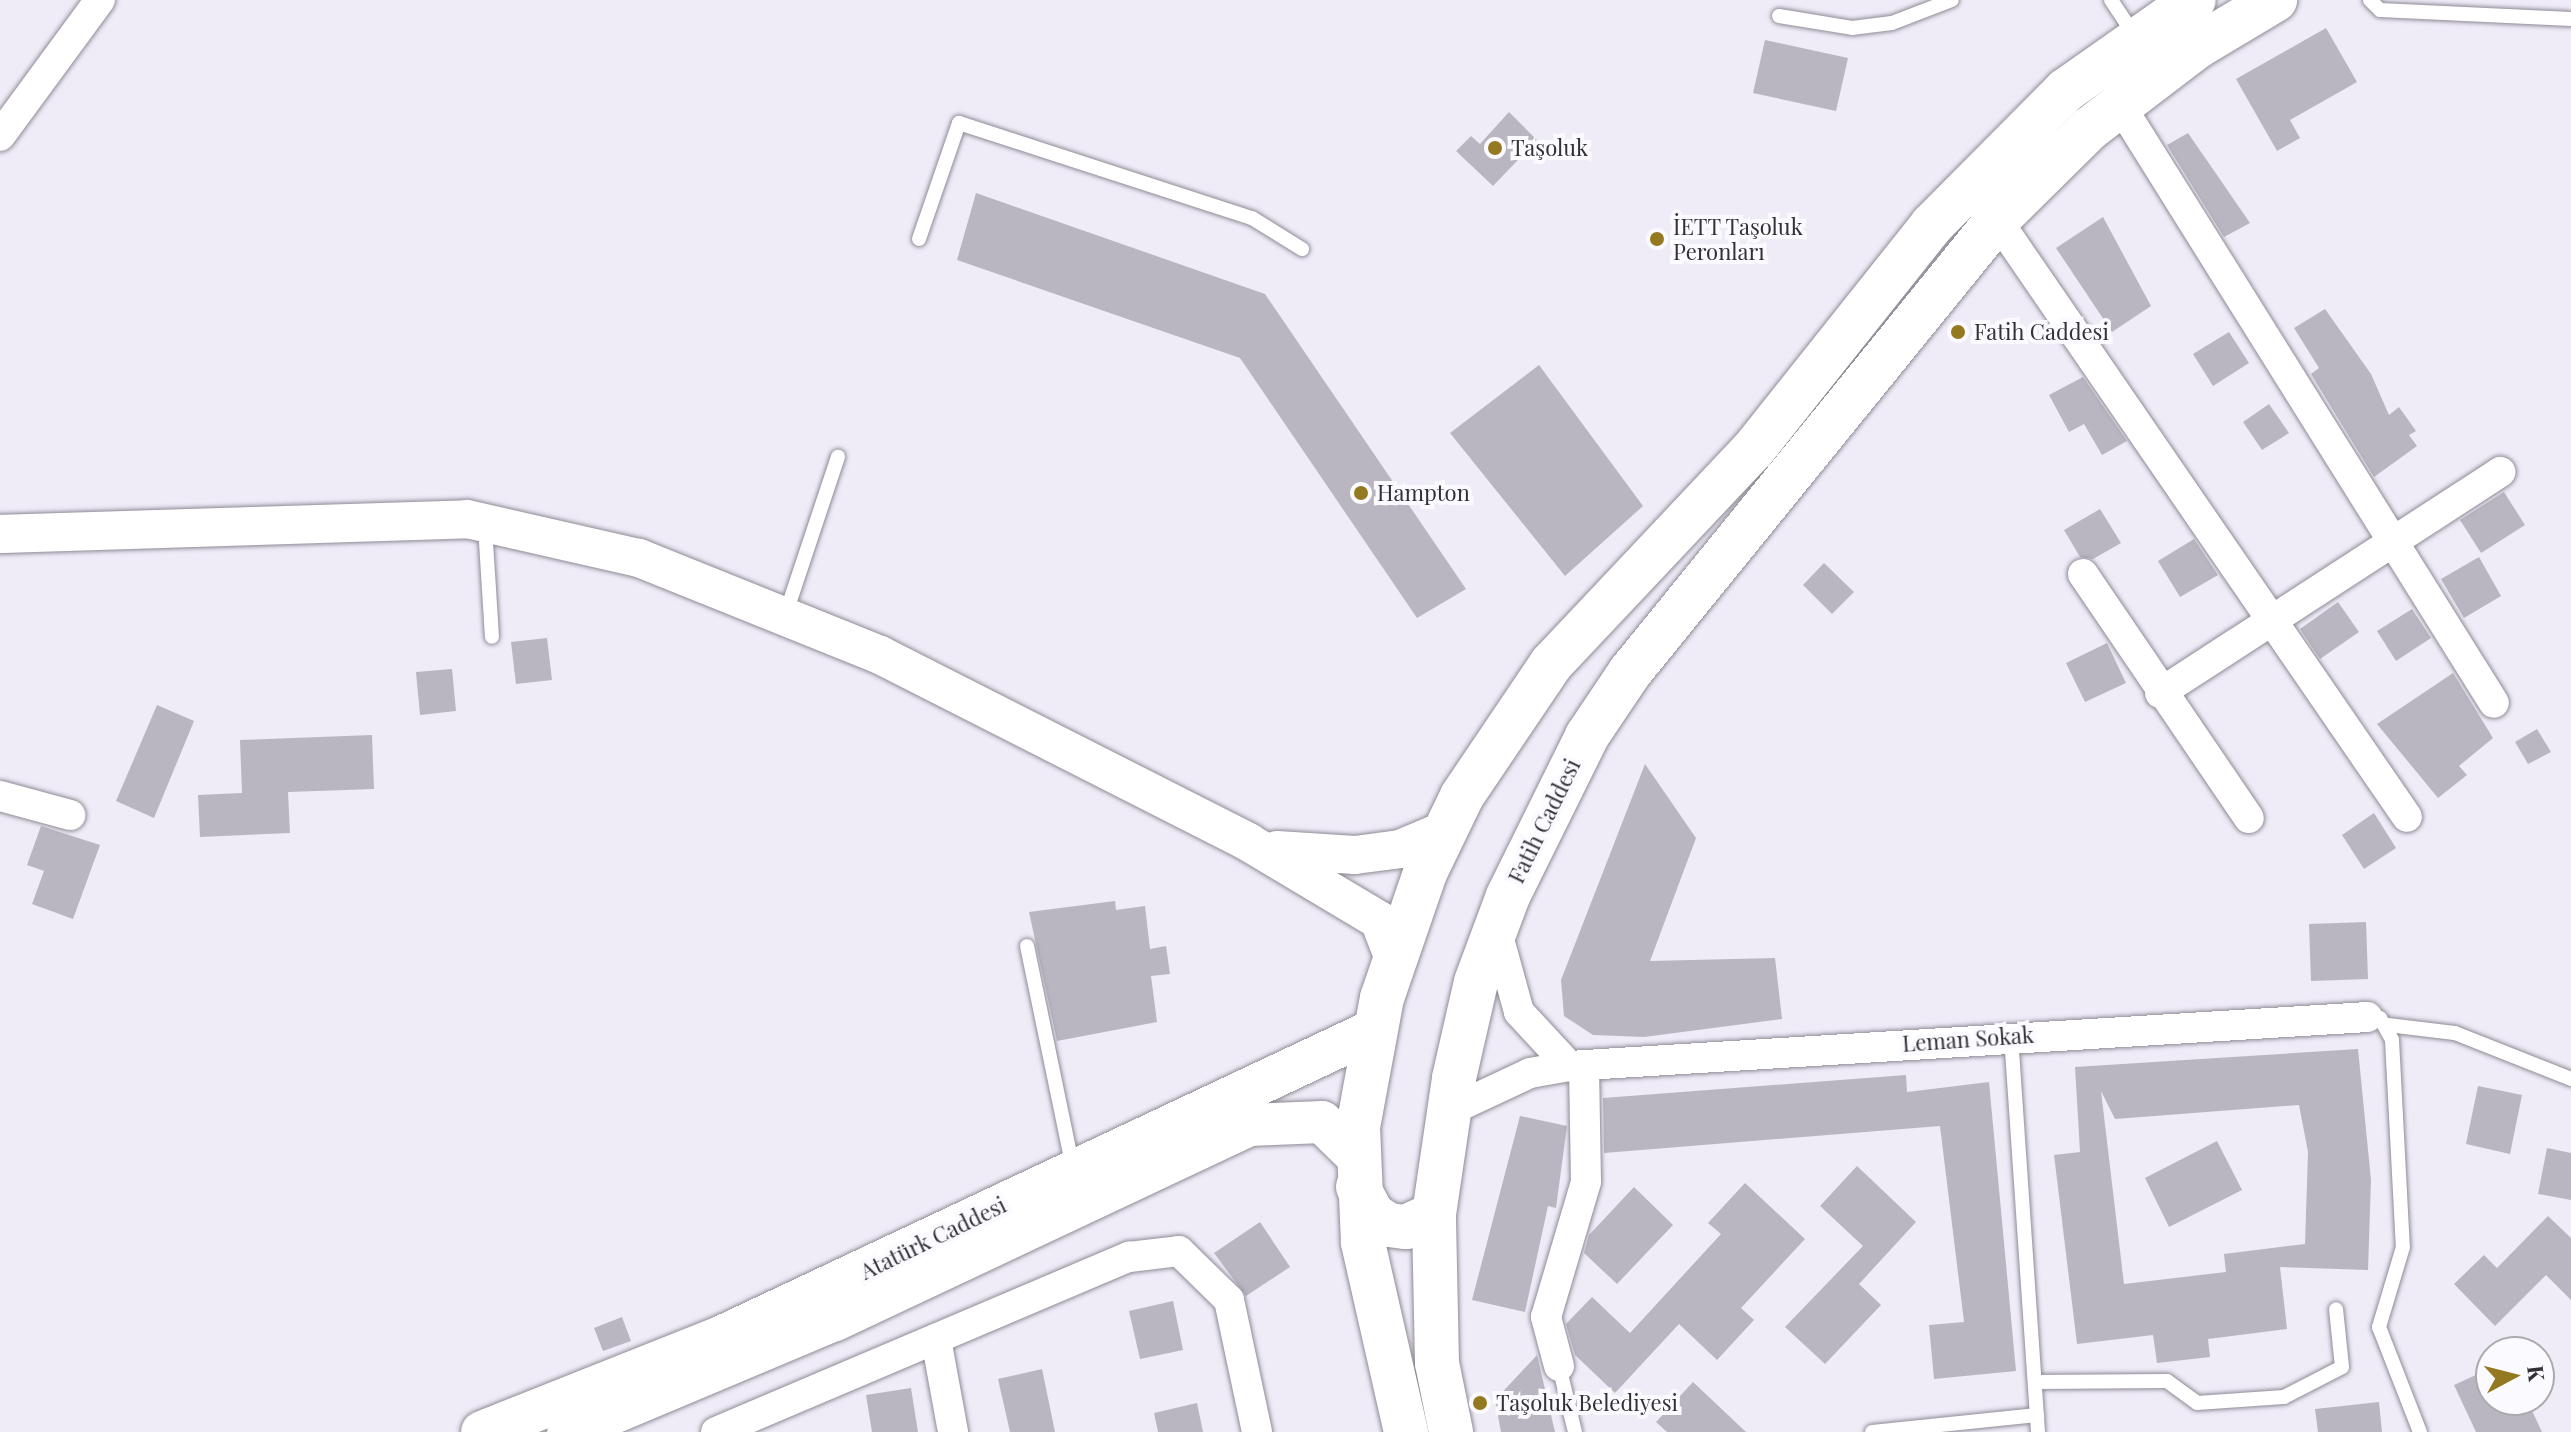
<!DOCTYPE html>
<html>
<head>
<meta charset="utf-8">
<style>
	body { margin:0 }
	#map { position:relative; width:2571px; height:1432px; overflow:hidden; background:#efebf7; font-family:"Playfair Display",serif }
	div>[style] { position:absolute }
	.building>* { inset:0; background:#bab6c1 }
	.roads { filter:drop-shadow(0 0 2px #8f8b96) drop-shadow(0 0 2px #8f8b96) }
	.service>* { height:14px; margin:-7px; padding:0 7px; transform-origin:7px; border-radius:7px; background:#fff }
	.minor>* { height:30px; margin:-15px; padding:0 15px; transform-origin:15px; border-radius:15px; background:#fff }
	.tertiary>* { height:38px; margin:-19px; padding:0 19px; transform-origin:19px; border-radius:19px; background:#fff }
	.secondary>* { height:42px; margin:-21px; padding:0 21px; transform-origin:21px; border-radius:21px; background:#fff }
	.primary>* { height:44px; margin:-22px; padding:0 22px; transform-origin:22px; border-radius:22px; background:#fff }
	.dots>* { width:22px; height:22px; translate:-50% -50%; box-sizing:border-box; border:4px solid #fbfaff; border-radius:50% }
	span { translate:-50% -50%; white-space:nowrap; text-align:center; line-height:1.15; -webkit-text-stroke:8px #fbfaff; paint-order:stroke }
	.poi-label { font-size:22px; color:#333136 }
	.left { translate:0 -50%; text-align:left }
	.street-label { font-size:22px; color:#333136 }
	.north { position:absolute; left:2475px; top:1336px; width:80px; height:80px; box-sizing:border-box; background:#fbfaff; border:2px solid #abaaaf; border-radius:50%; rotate:83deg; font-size:22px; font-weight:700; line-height:32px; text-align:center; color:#333136 }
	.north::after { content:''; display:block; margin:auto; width:28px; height:36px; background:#937920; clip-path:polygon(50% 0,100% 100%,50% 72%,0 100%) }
</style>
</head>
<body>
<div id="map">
	<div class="building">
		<div style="clip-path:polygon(2326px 28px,2357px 82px,2290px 120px,2300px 138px,2277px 151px,2236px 79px)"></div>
		<div style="clip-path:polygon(1765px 40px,1848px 58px,1836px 111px,1753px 93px)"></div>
		<div style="clip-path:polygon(1509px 112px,1537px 140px,1493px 186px,1456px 151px,1471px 136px,1480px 144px)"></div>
		<div style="clip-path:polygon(2188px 133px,2250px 223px,2224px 237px,2167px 145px)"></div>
		<div style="clip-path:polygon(976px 193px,1265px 294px,1466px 589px,1417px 618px,1240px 358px,957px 260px)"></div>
		<div style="clip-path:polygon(2103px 217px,2151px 306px,2112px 332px,2056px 248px)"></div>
		<div style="clip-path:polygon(2325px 309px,2371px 374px,2389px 415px,2399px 407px,2416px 431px,2409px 435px,2417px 446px,2374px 477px,2311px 374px,2319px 368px,2294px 328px)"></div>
		<div style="clip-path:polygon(2229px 332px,2249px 363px,2213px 386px,2193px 354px)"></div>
		<div style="clip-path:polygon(1539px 365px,1643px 506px,1565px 576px,1450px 433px)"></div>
		<div style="clip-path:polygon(2083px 377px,2127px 441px,2102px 455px,2084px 424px,2069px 432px,2049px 395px)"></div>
		<div style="clip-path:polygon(2269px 404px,2289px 433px,2262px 450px,2243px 422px)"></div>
		<div style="clip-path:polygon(2504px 492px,2525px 525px,2481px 553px,2460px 520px)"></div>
		<div style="clip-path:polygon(2100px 509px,2121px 543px,2093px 559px,2080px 557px,2064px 530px)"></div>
		<div style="clip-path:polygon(2194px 539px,2218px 575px,2180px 597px,2158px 561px)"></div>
		<div style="clip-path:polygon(2479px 557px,2501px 596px,2464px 618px,2441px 579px)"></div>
		<div style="clip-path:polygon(1824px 563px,1854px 592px,1832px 614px,1803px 585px)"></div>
		<div style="clip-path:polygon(2338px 602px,2359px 632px,2320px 659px,2300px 629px)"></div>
		<div style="clip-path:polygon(2412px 609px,2431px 638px,2396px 661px,2377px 631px)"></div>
		<div style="clip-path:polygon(547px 638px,552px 680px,516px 684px,511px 642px)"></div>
		<div style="clip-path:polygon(2107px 643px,2126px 683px,2085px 702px,2066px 663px)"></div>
		<div style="clip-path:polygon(452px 669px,456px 711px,420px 715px,416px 672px)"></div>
		<div style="clip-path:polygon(2453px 673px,2493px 738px,2459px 766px,2467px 775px,2438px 798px,2377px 724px)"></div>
		<div style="clip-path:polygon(157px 705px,194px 721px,154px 818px,116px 801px)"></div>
		<div style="clip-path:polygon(2537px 729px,2551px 752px,2528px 764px,2515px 742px)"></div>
		<div style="clip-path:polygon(372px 735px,374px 789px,288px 792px,290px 833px,200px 837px,198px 795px,242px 793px,240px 740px)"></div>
		<div style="clip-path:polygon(1645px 764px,1696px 838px,1650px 961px,1775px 958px,1782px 1019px,1644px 1037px,1593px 1035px,1564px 1016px,1561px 980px)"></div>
		<div style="clip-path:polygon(2374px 813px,2396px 848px,2364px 869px,2342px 835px)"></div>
		<div style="clip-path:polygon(41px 826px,100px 845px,73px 919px,32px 904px,44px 871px,27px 865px)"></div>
		<div style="clip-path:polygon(1115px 901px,1116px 910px,1145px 906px,1150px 949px,1166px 946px,1170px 974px,1151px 976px,1157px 1022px,1057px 1041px,1029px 912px)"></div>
		<div style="clip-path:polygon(2366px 922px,2368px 979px,2311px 981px,2309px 924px)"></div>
		<div style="clip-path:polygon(evenodd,2358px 1049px,2371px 1180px,2368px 1270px,2280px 1267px,2287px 1329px,2208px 1339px,2210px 1357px,2157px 1363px,2153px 1335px,2077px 1344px,2054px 1155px,2080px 1152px,2075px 1067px,2358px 1049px,2101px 1091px,2115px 1119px,2299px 1105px,2308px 1152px,2305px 1244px,2224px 1254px,2226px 1272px,2124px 1284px,2101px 1091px)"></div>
		<div style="clip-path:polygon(1906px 1075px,1907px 1092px,1989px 1082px,2016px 1371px,1934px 1379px,1929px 1325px,1964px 1322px,1940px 1126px,1604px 1153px,1603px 1098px)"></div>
		<div style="clip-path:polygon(2478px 1086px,2522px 1095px,2510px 1154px,2466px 1144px)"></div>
		<div style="clip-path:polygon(1520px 1116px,1567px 1126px,1556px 1208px,1548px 1206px,1525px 1312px,1472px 1300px)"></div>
		<div style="clip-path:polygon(2217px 1141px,2242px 1190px,2169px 1227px,2145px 1178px)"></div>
		<div style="clip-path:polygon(2547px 1148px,2571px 1153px,2571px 1200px,2538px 1194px)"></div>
		<div style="clip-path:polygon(1857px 1166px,1916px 1222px,1859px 1284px,1881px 1305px,1825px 1364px,1785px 1327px,1863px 1246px,1820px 1206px)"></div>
		<div style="clip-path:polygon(1745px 1183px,1805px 1239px,1741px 1308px,1754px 1320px,1717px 1360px,1679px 1324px,1615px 1393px,1575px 1355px,1566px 1324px,1592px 1297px,1630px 1333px,1721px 1234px,1708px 1223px)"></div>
		<div style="clip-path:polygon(1634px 1187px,1673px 1225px,1617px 1284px,1584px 1253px,1589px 1235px)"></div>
		<div style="clip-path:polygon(2548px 1216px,2571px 1238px,2571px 1300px,2546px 1275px,2495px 1326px,2454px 1284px,2484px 1255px,2497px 1268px)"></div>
		<div style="clip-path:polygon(1260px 1222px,1290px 1267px,1246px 1296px,1214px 1253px)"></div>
		<div style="clip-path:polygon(1173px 1301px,1183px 1350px,1140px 1359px,1129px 1311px)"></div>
		<div style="clip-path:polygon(622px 1317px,631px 1341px,603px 1351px,594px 1328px)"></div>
		<div style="clip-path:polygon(1537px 1355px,1555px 1432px,1501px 1432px,1495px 1400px)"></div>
		<div style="clip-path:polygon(2491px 1368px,2491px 1400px,2527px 1400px,2542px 1432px,2476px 1432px,2454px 1385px)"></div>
		<div style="clip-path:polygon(1042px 1369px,1055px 1432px,1010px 1432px,998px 1379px)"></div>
		<div style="clip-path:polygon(1693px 1382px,1746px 1432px,1667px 1432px,1656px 1422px)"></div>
		<div style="clip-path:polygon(911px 1388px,918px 1432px,872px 1432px,866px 1395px)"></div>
		<div style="clip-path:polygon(2379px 1402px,2382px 1432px,2318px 1432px,2315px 1409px)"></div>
		<div style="clip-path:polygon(1197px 1403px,1203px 1432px,1158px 1432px,1154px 1413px)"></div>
	</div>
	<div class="roads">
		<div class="service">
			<div style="left:2111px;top:0;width:43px;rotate:56.3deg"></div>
			<div style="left:2370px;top:0;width:14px;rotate:45deg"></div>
			<div style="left:2380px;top:10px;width:191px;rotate:2.7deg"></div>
			<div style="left:1779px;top:16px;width:74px;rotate:9.3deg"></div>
			<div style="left:1852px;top:28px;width:40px;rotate:-7.1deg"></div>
			<div style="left:1892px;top:23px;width:64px;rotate:-21deg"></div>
			<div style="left:919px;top:239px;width:123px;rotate:-71deg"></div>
			<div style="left:959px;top:123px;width:308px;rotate:18deg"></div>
			<div style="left:1252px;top:218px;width:59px;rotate:31.8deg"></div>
			<div style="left:485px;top:526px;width:111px;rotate:86.4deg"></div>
			<div style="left:785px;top:616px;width:168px;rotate:-71.6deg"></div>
			<div style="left:1027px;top:946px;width:228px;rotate:78.3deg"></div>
			<div style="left:2367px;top:1017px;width:13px;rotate:4deg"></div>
			<div style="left:2380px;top:1018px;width:25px;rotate:61deg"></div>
			<div style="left:2392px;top:1040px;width:207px;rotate:87deg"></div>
			<div style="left:2403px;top:1247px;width:84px;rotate:106.7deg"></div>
			<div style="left:2379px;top:1327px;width:113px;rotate:68.7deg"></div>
			<div style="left:2388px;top:1025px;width:67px;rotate:6.8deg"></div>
			<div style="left:2455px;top:1033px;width:125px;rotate:21.6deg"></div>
			<div style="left:2011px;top:1036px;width:397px;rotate:86.1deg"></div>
			<div style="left:1559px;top:1366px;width:68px;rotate:76.4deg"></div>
			<div style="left:2035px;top:1382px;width:132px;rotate:-0.4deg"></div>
			<div style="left:2167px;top:1381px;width:37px;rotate:36deg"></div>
			<div style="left:2197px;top:1403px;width:87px;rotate:-3.9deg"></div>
			<div style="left:2284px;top:1397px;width:65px;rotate:-27.3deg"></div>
			<div style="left:2342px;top:1367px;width:58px;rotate:-95.9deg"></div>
			<div style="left:1872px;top:1432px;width:166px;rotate:-5.9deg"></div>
		</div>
		<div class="minor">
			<div style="left:2120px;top:105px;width:705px;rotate:57.98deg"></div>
			<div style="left:0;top:136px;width:169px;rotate:-53.7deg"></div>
			<div style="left:1997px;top:220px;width:724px;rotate:55.52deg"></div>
			<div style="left:2083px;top:574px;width:295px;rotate:55.8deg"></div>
			<div style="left:2160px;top:693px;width:406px;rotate:-33deg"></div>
			<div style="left:0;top:796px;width:73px;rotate:15.2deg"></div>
			<div style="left:1497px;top:932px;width:83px;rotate:74.6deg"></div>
			<div style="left:1519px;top:1012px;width:74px;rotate:47.2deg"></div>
			<div style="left:1449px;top:1111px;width:89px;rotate:-25.1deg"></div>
			<div style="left:1530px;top:1073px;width:40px;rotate:-10deg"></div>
			<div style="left:1569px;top:1066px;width:800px;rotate:-3.51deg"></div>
			<div style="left:936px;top:1339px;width:95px;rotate:79.6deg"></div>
			<div style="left:1559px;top:1366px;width:51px;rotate:-104.9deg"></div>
			<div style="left:1546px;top:1317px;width:141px;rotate:-73.5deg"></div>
			<div style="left:1586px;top:1182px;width:117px;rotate:-91deg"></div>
			<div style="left:716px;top:1432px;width:449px;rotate:-23deg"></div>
			<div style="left:1129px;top:1257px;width:50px;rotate:-6.8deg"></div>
			<div style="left:1179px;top:1251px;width:70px;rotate:44.4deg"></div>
			<div style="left:1229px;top:1300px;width:135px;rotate:78deg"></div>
		</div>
		<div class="tertiary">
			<div style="left:0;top:534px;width:467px;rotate:-1.8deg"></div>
			<div style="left:467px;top:519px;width:176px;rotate:12.8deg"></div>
			<div style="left:639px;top:558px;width:260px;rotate:21.9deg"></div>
			<div style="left:880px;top:655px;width:413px;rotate:26.9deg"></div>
			<div style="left:1248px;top:842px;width:152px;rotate:30.8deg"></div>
			<div style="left:1379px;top:920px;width:42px;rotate:69deg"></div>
			<div style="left:1277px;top:850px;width:78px;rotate:3.7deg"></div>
			<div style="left:1355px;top:855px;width:45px;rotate:-7.6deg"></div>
			<div style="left:1400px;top:849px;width:49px;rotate:-22.9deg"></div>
		</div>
		<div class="secondary">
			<div style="left:482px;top:1432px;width:257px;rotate:-21.7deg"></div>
			<div style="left:721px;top:1337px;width:724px;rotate:-25.18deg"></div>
			<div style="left:568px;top:1432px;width:290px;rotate:-22.8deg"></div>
			<div style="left:835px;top:1320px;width:458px;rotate:-25.2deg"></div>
			<div style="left:1249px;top:1125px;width:73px;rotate:-2.4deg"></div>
			<div style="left:1322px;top:1122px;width:50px;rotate:44.2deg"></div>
		</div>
		<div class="primary">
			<div style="left:1358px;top:1187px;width:32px;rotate:62deg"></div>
			<div style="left:1373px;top:1215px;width:19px;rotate:32deg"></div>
			<div style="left:1389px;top:1225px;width:17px;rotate:7deg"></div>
			<div style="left:1406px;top:1227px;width:31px;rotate:-25deg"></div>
			<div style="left:1406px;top:1432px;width:195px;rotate:-102.8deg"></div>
			<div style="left:1363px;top:1242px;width:115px;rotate:-92.5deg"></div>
			<div style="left:1358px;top:1127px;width:131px;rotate:-79.5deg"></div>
			<div style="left:1382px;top:998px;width:132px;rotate:-71deg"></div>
			<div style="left:1425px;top:873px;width:85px;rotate:-64.3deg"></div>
			<div style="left:1462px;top:796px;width:159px;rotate:-56deg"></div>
			<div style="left:1551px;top:664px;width:294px;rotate:-46.7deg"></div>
			<div style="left:1753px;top:450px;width:288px;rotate:-51.5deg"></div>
			<div style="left:1932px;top:225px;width:190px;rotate:-45.2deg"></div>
			<div style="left:2066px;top:90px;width:156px;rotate:-35.1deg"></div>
			<div style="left:1451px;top:1432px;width:70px;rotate:-101.5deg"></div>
			<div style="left:1437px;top:1363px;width:149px;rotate:-91.2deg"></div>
			<div style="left:1434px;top:1214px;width:137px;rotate:-81.6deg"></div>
			<div style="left:1454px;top:1078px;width:98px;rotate:-77.1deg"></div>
			<div style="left:1476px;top:982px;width:92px;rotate:-69.6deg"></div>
			<div style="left:1508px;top:896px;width:178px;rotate:-63.7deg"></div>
			<div style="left:1587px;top:736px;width:77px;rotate:-56.1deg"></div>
			<div style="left:1630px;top:672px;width:582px;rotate:-50.93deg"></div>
			<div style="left:1997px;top:220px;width:129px;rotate:-44.7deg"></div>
			<div style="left:2089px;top:129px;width:137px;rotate:-37.3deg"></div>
			<div style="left:2198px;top:46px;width:90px;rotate:-30.9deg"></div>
		</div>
	</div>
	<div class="dots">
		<div style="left:1495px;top:148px;background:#937920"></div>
		<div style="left:1657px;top:239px;background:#937920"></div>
		<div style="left:1958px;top:332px;background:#937920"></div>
		<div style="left:1361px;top:493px;background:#937920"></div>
		<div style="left:1480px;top:1403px;background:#937920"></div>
	</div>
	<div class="poi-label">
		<span class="left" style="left:1511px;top:148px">Taşoluk</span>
		<span class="left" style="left:1673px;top:239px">İETT Taşoluk<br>Peronları</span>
		<span class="left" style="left:1974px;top:332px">Fatih Caddesi</span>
		<span class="left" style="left:1377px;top:493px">Hampton</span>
		<span class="left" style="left:1496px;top:1403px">Taşoluk Belediyesi</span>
	</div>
	<div class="street-label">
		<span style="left:1544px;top:821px;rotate:-64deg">Fatih Caddesi</span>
		<span style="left:1968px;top:1039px;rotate:-4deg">Leman Sokak</span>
		<span style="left:933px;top:1238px;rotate:-26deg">Atatürk Caddesi</span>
	</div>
	<div class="north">K</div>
</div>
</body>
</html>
